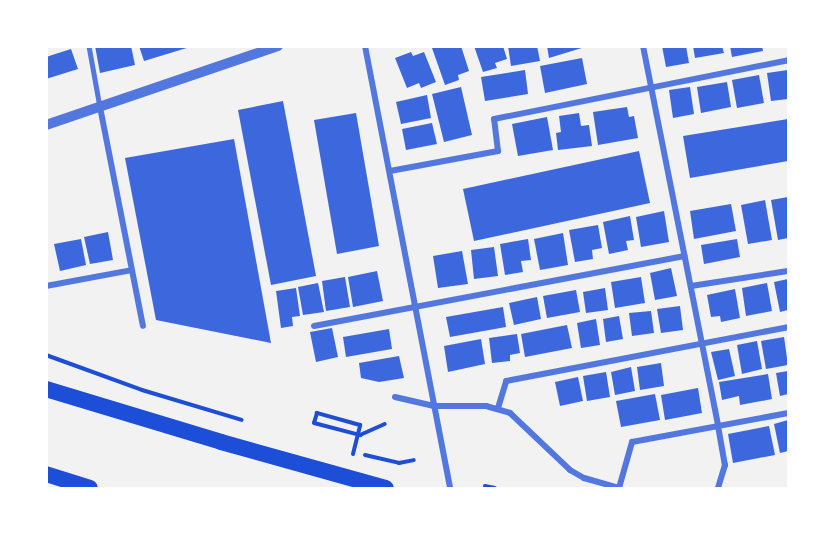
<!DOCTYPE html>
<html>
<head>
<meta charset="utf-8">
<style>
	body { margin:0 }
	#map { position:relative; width:835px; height:535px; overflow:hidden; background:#f2f2f2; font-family:Figtree,sans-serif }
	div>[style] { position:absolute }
	.building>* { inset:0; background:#3d67dc }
	.path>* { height:4px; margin:-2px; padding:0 2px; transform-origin:2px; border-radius:2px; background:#1d4ed8 }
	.service>* { height:4.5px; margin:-2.25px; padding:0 2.25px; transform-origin:2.25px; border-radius:2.25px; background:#5277de }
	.minor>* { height:6px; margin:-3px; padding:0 3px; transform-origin:3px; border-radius:3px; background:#5277de }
	.tertiary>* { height:10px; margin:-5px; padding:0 5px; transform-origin:5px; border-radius:5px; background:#5277de }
	.trunk>* { height:16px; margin:-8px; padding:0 8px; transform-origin:8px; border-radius:8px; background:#1d4ed8 }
	span { translate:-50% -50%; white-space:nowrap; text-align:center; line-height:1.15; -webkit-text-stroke:4.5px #fff; paint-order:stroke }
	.frame { position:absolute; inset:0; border:48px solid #fff; pointer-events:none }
</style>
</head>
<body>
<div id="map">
	<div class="building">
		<div style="clip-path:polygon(95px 46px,131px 46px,135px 65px,100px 73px)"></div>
		<div style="clip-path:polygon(139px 46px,190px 46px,190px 47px,144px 61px)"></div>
		<div style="clip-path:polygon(437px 46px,461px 46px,469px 71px,458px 75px,459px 80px,445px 85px,432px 48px)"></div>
		<div style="clip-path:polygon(474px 46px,503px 46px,507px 59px,495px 63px,497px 68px,483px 72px)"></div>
		<div style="clip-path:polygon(508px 46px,537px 46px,540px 61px,511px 66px)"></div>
		<div style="clip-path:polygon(547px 46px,585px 46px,585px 47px,549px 58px)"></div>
		<div style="clip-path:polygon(662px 46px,686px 46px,689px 63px,666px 67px)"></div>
		<div style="clip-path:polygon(693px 46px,722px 46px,724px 53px,695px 58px)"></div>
		<div style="clip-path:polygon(730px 46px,762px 46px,763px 51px,732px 57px)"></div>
		<div style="clip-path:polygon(71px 49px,78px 69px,46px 79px,46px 57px)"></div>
		<div style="clip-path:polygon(411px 52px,413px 56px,424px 52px,436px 82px,421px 88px,419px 83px,407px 88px,395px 58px)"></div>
		<div style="clip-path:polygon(582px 58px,587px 84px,545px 93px,540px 66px)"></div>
		<div style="clip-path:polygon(525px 70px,528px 94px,485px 101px,481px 77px)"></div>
		<div style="clip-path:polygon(788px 70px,788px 99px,771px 101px,767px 73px)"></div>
		<div style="clip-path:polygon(759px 75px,764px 103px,737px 108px,732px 80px)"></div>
		<div style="clip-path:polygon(727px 82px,731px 107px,701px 113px,697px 87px)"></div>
		<div style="clip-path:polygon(461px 87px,472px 135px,444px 142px,432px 94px)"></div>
		<div style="clip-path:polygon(690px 87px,694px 114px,673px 118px,669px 90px)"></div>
		<div style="clip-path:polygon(427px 95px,431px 118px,401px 124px,396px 102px)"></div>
		<div style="clip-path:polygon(283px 101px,316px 276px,271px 285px,238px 110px)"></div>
		<div style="clip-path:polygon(627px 107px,629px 117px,634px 116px,638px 138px,598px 145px,593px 112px)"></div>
		<div style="clip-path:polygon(356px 113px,379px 246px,337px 254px,314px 120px)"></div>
		<div style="clip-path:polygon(579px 113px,581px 126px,589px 125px,592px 146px,558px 150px,556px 133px,561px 132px,559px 116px)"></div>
		<div style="clip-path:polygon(547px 117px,553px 150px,518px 156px,512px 124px)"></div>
		<div style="clip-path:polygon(788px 119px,788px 161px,690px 178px,683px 136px)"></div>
		<div style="clip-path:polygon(432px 123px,437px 144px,406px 150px,402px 129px)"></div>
		<div style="clip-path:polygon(234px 139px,271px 343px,156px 320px,125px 158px)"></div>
		<div style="clip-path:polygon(639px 151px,650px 203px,474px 241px,463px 189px)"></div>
		<div style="clip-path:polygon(788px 197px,788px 238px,778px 240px,771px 200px)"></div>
		<div style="clip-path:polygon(765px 200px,772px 240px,748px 244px,741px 205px)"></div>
		<div style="clip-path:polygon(731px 204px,736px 231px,694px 239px,690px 211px)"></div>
		<div style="clip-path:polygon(664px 211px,669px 242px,641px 247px,636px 217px)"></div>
		<div style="clip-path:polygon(630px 216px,634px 240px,626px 241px,628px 250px,609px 254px,603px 222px)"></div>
		<div style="clip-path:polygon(598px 225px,602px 248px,592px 250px,593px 259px,575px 262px,569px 230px)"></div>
		<div style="clip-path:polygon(108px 232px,113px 260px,90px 264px,84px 237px)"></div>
		<div style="clip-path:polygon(563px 233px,568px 265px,540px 270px,534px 239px)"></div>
		<div style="clip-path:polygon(81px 239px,86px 265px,60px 271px,54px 244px)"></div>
		<div style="clip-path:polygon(528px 239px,531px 260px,521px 261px,523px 272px,505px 275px,500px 244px)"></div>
		<div style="clip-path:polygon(737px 239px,740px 257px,704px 264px,701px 245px)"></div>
		<div style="clip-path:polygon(494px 247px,498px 276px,474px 279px,471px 250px)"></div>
		<div style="clip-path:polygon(462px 251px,468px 284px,438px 288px,433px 256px)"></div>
		<div style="clip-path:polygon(671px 268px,677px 296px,655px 300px,650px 273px)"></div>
		<div style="clip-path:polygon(377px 271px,383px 301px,353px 307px,348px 277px)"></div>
		<div style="clip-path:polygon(345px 277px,350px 307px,326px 311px,322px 281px)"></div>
		<div style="clip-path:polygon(641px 277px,645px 303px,615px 308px,611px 282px)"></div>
		<div style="clip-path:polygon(788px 279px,788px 310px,780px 312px,774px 282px)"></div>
		<div style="clip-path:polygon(318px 283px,324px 312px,303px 315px,298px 287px)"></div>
		<div style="clip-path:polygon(767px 283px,772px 311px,746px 316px,742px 288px)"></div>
		<div style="clip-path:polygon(296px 288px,300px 316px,292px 317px,293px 326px,281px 328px,276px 291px)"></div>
		<div style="clip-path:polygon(605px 288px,608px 310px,586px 313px,583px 292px)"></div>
		<div style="clip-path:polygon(735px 289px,740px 318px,721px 322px,720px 316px,711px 317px,707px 295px)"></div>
		<div style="clip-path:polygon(576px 290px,580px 312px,547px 318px,543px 296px)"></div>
		<div style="clip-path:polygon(537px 297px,541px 319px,514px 325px,509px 303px)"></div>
		<div style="clip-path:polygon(680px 306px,683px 330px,661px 333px,657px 309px)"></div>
		<div style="clip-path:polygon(503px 307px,506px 327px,450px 337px,446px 317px)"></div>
		<div style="clip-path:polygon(651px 311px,654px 333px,632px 336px,629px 313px)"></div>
		<div style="clip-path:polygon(619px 316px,623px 339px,606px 342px,603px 319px)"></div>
		<div style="clip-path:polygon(596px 319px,600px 345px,581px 348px,577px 323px)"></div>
		<div style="clip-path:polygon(567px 325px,572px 348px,525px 357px,521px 334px)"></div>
		<div style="clip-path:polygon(332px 328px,338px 357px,316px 362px,310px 332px)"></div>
		<div style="clip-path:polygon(389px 329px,392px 349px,346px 357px,343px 337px)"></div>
		<div style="clip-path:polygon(517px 334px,520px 353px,510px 355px,510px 361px,492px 363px,489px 338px)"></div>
		<div style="clip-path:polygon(784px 337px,788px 365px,766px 369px,761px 341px)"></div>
		<div style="clip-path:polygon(481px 339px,485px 364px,448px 372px,444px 346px)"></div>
		<div style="clip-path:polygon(757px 341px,762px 369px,742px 374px,737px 345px)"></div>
		<div style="clip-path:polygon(729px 349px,735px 376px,718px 380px,711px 352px)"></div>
		<div style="clip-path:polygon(399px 356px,404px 378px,379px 382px,361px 378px,359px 363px)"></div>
		<div style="clip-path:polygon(661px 363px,664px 386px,640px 390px,637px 367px)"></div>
		<div style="clip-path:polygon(631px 367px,635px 391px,615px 395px,611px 372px)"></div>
		<div style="clip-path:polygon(788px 371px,788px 394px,780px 396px,776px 373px)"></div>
		<div style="clip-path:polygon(606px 372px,610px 397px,587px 401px,583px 376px)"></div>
		<div style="clip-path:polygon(768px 374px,772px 399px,740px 405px,739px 396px,722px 400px,719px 382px)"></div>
		<div style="clip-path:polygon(578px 377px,583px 401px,560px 406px,555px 382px)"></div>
		<div style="clip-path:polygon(698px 388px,702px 413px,665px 420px,661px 395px)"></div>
		<div style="clip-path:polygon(655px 394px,660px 420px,621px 427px,616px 401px)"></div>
		<div style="clip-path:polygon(788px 420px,788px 451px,780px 453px,774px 424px)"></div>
		<div style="clip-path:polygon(769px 426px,775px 455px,733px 463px,728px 434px)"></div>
	</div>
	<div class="path">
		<div style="left:46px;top:355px;width:102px;rotate:20deg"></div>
		<div style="left:142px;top:390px;width:104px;rotate:16.7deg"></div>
		<div style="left:353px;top:454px;width:30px;rotate:-76deg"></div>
		<div style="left:360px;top:425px;width:45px;rotate:-164.4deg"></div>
		<div style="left:317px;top:413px;width:10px;rotate:107deg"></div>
		<div style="left:314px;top:423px;width:48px;rotate:14.6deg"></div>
		<div style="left:360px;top:435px;width:27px;rotate:-24deg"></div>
		<div style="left:365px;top:455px;width:35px;rotate:13deg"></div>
		<div style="left:399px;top:463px;width:15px;rotate:-11deg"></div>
		<div style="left:485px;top:486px;width:10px;rotate:11deg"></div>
	</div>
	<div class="service">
		<div style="left:89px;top:46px;width:62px;rotate:79.8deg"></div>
	</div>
	<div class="minor">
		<div style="left:365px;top:46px;width:450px;rotate:79.1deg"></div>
		<div style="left:643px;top:46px;width:387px;rotate:78.8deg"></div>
		<div style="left:718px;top:426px;width:40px;rotate:80deg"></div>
		<div style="left:725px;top:465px;width:24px;rotate:107deg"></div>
		<div style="left:100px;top:107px;width:223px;rotate:78.9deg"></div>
		<div style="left:390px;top:171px;width:110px;rotate:-10.5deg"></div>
		<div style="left:498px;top:151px;width:32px;rotate:-97deg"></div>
		<div style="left:494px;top:119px;width:300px;rotate:-11.3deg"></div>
		<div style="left:46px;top:286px;width:87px;rotate:-10.5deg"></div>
		<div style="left:691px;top:286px;width:98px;rotate:-8.8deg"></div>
		<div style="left:314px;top:326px;width:377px;rotate:-10.7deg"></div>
		<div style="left:395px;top:397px;width:40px;rotate:13deg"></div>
		<div style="left:434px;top:406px;width:52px"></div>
		<div style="left:486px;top:406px;width:25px;rotate:16deg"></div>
		<div style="left:510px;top:413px;width:83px;rotate:43.5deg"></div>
		<div style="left:570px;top:470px;width:16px;rotate:30deg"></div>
		<div style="left:584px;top:478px;width:37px;rotate:16deg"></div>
		<div style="left:498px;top:408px;width:28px;rotate:-73deg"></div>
		<div style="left:506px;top:381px;width:287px;rotate:-10.8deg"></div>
		<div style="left:619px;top:488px;width:48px;rotate:-74.2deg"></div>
		<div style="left:632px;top:442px;width:159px;rotate:-10.5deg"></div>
	</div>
	<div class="tertiary">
		<div style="left:46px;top:125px;width:245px;rotate:-18.8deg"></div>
	</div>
	<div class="trunk">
		<div style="left:46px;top:389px;width:183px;rotate:16.8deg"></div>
		<div style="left:221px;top:442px;width:171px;rotate:15.6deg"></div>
		<div style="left:46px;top:474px;width:46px;rotate:17.7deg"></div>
	</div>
	<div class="frame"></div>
</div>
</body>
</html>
